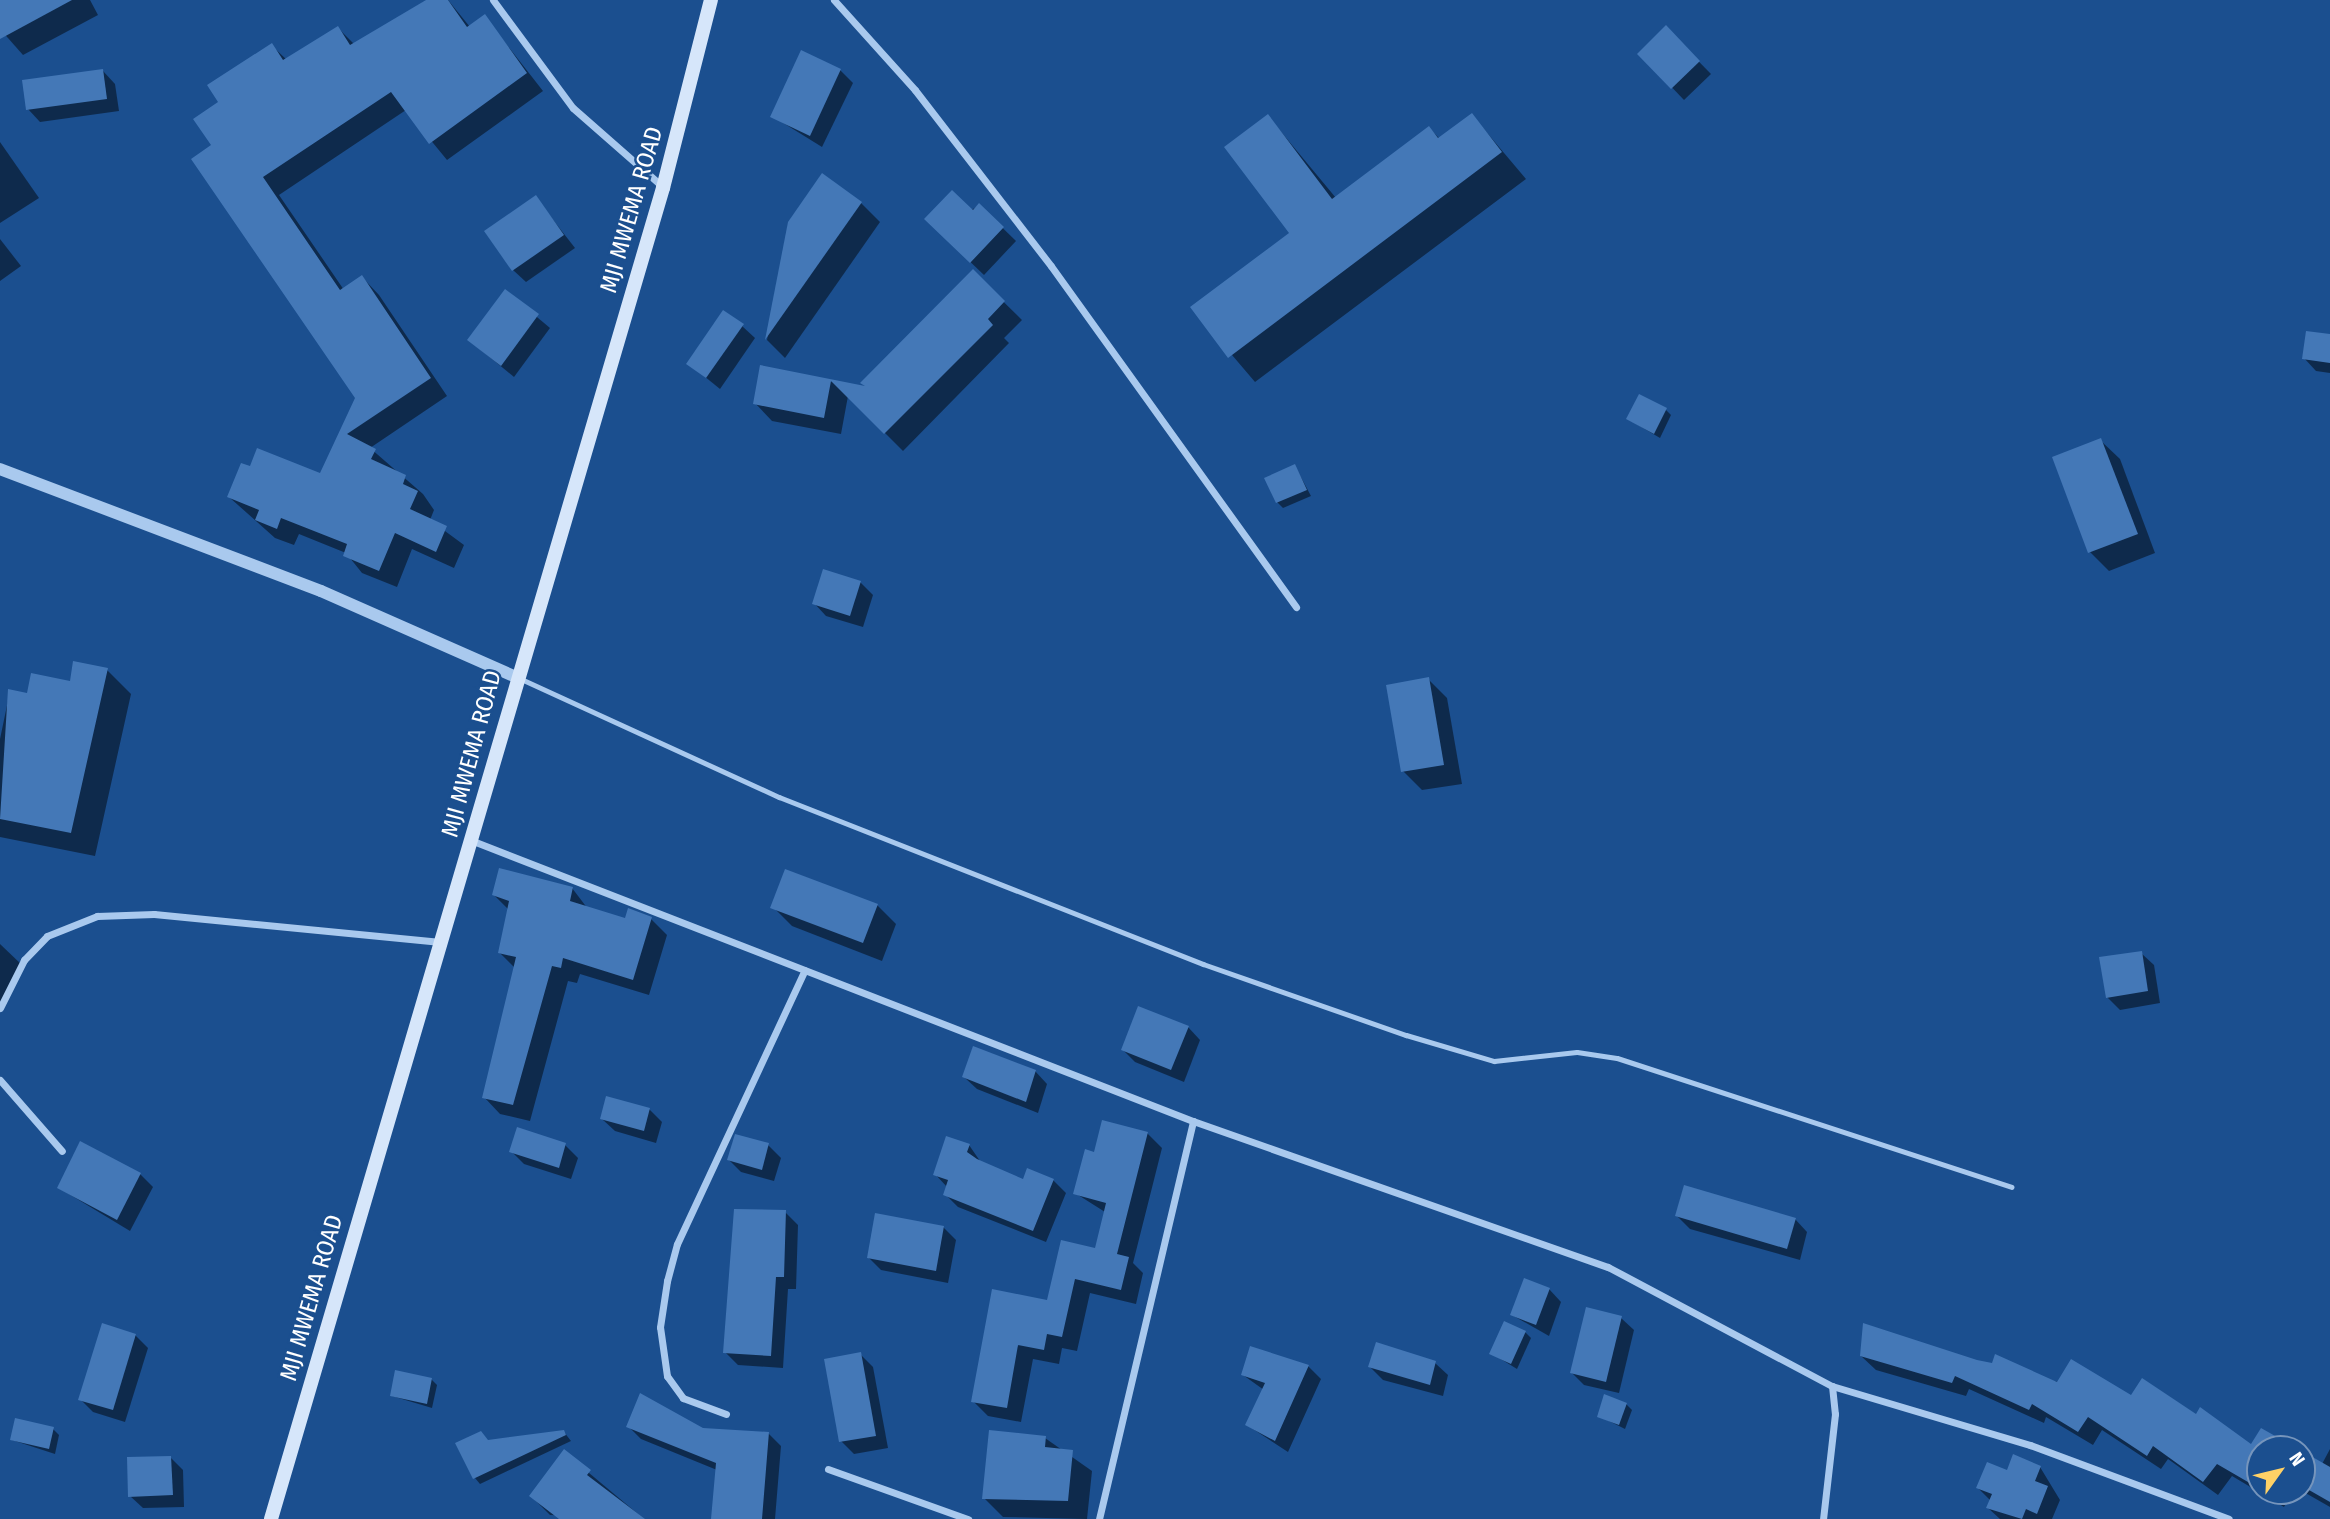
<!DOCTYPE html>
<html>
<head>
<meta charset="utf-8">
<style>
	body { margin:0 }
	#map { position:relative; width:2330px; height:1519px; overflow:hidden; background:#1b4f8f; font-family:"Fira Sans Condensed",sans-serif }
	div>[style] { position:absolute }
	.shadow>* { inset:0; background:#0007 }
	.building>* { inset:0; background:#4478b7 }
	.service>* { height:5px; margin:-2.5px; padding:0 2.5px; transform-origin:2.5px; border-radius:2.5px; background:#a9c9ee }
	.minor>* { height:7px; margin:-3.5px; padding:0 3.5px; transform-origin:3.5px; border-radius:3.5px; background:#a9c9ee }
	.tertiary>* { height:12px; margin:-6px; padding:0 6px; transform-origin:6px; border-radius:6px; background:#a9c9ee }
	.secondary>* { height:14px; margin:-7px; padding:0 7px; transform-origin:7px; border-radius:7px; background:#d6e6fa }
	span { translate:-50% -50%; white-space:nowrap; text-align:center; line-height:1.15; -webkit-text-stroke:5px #1b4f8f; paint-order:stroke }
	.street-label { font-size:24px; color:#fff }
	.north { position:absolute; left:2246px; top:1435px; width:70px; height:70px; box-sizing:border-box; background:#1b4f8f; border:2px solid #7695bc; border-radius:50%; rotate:56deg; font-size:19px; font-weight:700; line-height:28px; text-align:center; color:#fff }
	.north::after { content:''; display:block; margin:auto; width:24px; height:32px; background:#ffd166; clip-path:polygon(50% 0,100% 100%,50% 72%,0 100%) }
</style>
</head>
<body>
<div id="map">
	<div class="shadow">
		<div style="clip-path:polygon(0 0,90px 0,98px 15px,23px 55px,0 29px)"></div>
		<div style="clip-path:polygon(427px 0,448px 0,470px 27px,485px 17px,543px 91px,447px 160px,406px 110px,279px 195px,344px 290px,362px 277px,379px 295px,447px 396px,370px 448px,423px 494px,434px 510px,430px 520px,464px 545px,454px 568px,412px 549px,397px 587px,362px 573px,346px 553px,299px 534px,294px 545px,275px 538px,229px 497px,251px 468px,321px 475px,358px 398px,214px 146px,221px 102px,271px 45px,287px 60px,338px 28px,354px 44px)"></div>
		<div style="clip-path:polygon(1666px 28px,1711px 74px,1684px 100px,1640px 54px)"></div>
		<div style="clip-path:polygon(840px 70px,853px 83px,822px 147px,772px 116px)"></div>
		<div style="clip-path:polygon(103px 71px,115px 84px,119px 111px,40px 122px,28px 109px)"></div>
		<div style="clip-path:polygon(1472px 115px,1526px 179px,1255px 382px,1192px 308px,1292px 233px,1268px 116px,1336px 198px,1429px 128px,1440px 139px)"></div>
		<div style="clip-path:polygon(0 142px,39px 198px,0 223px)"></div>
		<div style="clip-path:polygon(536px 198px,575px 248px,526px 282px,513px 270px)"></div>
		<div style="clip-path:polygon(861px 203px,880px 222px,785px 358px,767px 340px,790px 223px)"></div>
		<div style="clip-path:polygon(979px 205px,1016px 241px,984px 275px,939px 232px)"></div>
		<div style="clip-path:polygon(0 239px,21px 266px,0 281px)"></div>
		<div style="clip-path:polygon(973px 272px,1022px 320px,1004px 338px,1009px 343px,903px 451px,848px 396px,841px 434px,772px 421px,755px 403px,762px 367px,868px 389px)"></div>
		<div style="clip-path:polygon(506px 291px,550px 328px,514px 377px,469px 340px)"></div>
		<div style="clip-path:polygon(742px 326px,755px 338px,720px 389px,688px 363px)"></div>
		<div style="clip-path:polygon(2330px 336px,2330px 373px,2316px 371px,2304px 358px)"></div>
		<div style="clip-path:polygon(1666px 410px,1671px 415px,1660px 438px,1628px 419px)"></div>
		<div style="clip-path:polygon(2100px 440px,2120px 459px,2155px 553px,2109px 571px,2090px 552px)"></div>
		<div style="clip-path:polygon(1295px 466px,1311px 496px,1283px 508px,1277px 502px)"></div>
		<div style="clip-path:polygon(860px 582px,873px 595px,863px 627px,826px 616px,814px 603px)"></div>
		<div style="clip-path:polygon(107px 670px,131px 694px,95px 856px,0 837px,0 739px,10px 691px,28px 695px)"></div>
		<div style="clip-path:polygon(1428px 679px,1447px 698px,1462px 784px,1422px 790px,1403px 771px)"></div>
		<div style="clip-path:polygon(572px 888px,588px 909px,626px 921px,651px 919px,667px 935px,649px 995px,580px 974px,577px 983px,568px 981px,530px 1121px,500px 1114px,484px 1097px,515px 968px,500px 953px,509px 910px,494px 895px)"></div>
		<div style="clip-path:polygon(877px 905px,896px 924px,882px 961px,792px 926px,773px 907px)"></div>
		<div style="clip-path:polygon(0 944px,22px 965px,0 1002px)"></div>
		<div style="clip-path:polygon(2141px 953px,2154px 965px,2160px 1003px,2120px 1010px,2107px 997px)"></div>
		<div style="clip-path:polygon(1188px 1027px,1200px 1040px,1184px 1082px,1135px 1062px,1123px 1050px)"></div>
		<div style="clip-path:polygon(1035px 1071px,1047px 1084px,1038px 1113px,977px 1089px,964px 1077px)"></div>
		<div style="clip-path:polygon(649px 1109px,662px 1122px,656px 1143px,615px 1131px,602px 1119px)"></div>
		<div style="clip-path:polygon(1147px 1133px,1162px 1148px,1133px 1263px,1143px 1273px,1136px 1304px,1090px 1293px,1077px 1351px,1062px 1348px,1059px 1364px,1033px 1359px,1021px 1422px,988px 1416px,973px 1401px,1096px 1250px,1105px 1212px,1075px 1193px,1095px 1154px)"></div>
		<div style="clip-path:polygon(565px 1145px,578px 1158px,571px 1179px,524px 1164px,511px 1151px)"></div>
		<div style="clip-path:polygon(768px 1145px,781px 1158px,774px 1181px,741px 1172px,729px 1160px)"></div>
		<div style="clip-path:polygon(969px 1145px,980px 1161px,1024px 1181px,1053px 1180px,1066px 1193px,1046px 1242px,958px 1207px,945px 1194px,947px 1187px,935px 1174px)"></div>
		<div style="clip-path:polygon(140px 1174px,153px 1187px,130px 1231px,59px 1188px)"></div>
		<div style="clip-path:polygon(785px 1212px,798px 1225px,796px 1289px,788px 1289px,783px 1368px,738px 1365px,725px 1352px)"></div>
		<div style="clip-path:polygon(1677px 1216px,1795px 1219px,1807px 1232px,1800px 1260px,1690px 1229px)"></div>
		<div style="clip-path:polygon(943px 1227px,956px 1240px,948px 1283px,881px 1270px,869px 1258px)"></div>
		<div style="clip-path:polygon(1549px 1289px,1561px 1302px,1549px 1336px,1512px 1315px)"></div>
		<div style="clip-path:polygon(1621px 1318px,1634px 1330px,1619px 1393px,1584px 1385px,1571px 1372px)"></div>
		<div style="clip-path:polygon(1525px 1332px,1531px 1338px,1517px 1369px,1491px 1353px)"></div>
		<div style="clip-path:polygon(135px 1335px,148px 1348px,125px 1422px,93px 1412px,80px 1399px)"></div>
		<div style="clip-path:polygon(860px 1354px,873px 1367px,888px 1448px,854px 1454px,841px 1441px)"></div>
		<div style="clip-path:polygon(1861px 1356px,1976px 1362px,2196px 1416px,2252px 1447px,2295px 1449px,2260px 1449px,2260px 1491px,2293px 1491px,2284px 1507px,2232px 1476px,2218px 1495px,2168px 1459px,2161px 1469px,2102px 1430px,2093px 1445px,2046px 1417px,2044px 1423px,1969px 1389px,1966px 1396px,1876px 1370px)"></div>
		<div style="clip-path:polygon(1435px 1363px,1448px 1375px,1443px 1396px,1383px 1380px,1370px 1367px)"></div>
		<div style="clip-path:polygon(1308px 1366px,1321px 1379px,1288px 1452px,1247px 1425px,1264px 1390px,1243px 1375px)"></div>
		<div style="clip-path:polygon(431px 1379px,437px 1385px,432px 1408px,392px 1396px)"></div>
		<div style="clip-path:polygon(1626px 1404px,1632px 1410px,1625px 1429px,1599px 1416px)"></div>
		<div style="clip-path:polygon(629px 1427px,768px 1433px,781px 1446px,775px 1519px,713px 1519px,717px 1470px,641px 1439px)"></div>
		<div style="clip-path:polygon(53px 1429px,59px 1435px,55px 1454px,12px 1440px)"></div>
		<div style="clip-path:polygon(564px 1432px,571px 1441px,480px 1484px,475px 1478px,481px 1433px,489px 1442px)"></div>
		<div style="clip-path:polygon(1045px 1438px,1092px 1471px,1087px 1519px,1003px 1517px,984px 1498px)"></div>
		<div style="clip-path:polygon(2330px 1449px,2330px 1507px,2302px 1491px,2302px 1453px,2322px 1464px)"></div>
		<div style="clip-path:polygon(564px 1452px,644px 1519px,550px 1515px,531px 1496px)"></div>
		<div style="clip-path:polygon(170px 1457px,183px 1470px,184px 1507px,143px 1508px,130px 1496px)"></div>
		<div style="clip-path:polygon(2040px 1467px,2060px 1500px,2052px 1519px,2000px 1519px,1988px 1508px,1991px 1501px,1978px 1488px,2008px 1473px)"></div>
	</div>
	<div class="building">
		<div style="clip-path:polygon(0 0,72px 0,0 39px)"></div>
		<div style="clip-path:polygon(426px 0,448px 0,467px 27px,485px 14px,527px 73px,429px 144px,391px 92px,263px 177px,340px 290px,362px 275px,431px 378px,347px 434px,376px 449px,371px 459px,406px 475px,403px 484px,418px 491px,410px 509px,447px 526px,436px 552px,395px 533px,379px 571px,343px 556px,347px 544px,281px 518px,277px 529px,255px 520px,259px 510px,227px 497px,241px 463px,250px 466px,257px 448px,320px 473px,355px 398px,191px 159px,211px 145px,193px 119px,218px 102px,207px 85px,272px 43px,283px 60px,338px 26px,350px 45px)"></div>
		<div style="clip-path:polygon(1666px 25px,1700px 61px,1671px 89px,1637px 54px)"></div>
		<div style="clip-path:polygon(801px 50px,841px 69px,810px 136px,770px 117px)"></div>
		<div style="clip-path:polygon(103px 69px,107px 99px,26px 110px,22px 80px)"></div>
		<div style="clip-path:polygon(1472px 113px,1502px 152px,1228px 358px,1190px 307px,1289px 233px,1224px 147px,1268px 114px,1332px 199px,1429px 126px,1438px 138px)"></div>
		<div style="clip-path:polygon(822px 173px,862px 202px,765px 340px,788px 222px)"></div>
		<div style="clip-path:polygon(952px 190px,973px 210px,979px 203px,1004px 227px,970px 263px,924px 219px)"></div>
		<div style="clip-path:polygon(536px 195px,564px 235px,512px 271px,484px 231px)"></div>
		<div style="clip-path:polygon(973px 269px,1005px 301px,988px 319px,993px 325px,884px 434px,831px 381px,824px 418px,753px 404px,760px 365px,865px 386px,860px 383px)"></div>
		<div style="clip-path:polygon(505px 289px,539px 314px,501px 366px,467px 340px)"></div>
		<div style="clip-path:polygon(723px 310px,744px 324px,706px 378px,686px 364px)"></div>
		<div style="clip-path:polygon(2306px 331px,2330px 334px,2330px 363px,2302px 359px)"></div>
		<div style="clip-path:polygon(1639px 394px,1667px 408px,1654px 434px,1626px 419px)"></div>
		<div style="clip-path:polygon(2101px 438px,2138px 534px,2088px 553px,2052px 457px)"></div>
		<div style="clip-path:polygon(1295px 464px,1307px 490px,1276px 503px,1264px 478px)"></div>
		<div style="clip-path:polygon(823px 569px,861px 581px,850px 616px,812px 604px)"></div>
		<div style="clip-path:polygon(73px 661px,108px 668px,71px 833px,0 819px,8px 689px,27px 693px,31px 673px,70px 681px)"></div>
		<div style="clip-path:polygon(1429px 677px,1444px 765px,1401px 772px,1386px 685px)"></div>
		<div style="clip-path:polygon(499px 868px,573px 887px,570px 901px,625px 918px,628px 908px,652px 917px,633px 980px,563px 958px,561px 968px,552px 966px,513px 1105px,482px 1098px,516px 957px,498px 953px,509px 901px,492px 895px)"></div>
		<div style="clip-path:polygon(785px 869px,878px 904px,863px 943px,770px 908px)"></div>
		<div style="clip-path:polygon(2142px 951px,2148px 991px,2106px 998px,2099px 957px)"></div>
		<div style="clip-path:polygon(1138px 1006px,1189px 1026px,1171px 1070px,1121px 1050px)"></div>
		<div style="clip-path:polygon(973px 1046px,1036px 1070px,1026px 1102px,962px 1077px)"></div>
		<div style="clip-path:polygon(606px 1096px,650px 1108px,644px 1131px,600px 1119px)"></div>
		<div style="clip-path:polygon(1102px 1120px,1148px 1132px,1117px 1254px,1129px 1257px,1121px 1290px,1075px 1279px,1062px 1337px,1047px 1334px,1044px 1350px,1018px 1345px,1007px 1408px,971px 1402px,992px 1289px,1047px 1300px,1061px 1240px,1095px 1248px,1106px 1203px,1073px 1194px,1085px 1149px,1094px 1152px)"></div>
		<div style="clip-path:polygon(517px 1127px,566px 1143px,559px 1168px,509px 1152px)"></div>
		<div style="clip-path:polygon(735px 1134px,769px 1143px,762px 1170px,727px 1160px)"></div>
		<div style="clip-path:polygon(946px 1136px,970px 1144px,967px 1152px,977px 1159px,1023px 1179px,1027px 1168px,1054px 1179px,1033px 1231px,943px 1195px,948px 1180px,933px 1175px)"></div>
		<div style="clip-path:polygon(80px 1141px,141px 1173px,117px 1220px,57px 1188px)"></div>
		<div style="clip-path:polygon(1684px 1185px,1796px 1218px,1787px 1249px,1675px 1216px)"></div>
		<div style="clip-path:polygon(734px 1209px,786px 1210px,784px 1277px,776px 1277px,771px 1356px,723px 1353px)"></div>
		<div style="clip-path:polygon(875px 1213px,944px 1226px,936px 1271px,867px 1258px)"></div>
		<div style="clip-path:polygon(1524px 1278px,1550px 1288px,1536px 1325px,1510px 1315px)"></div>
		<div style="clip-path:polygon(1586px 1307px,1622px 1316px,1606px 1382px,1570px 1373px)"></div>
		<div style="clip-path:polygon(1504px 1321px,1526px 1331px,1511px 1364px,1489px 1354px)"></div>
		<div style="clip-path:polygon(102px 1323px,136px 1334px,113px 1410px,78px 1400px)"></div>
		<div style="clip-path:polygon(1863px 1323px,1977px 1360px,1992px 1363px,1995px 1354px,2057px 1382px,2071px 1359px,2131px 1395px,2142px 1378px,2196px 1414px,2200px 1407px,2251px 1444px,2261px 1428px,2298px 1449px,2260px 1449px,2260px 1489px,2217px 1464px,2203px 1482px,2153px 1446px,2147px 1456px,2088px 1417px,2078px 1432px,2032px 1404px,2029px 1410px,1955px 1376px,1952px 1383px,1860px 1356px)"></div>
		<div style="clip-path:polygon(1376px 1342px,1436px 1361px,1430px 1385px,1368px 1367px)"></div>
		<div style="clip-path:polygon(1250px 1346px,1309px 1365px,1275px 1441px,1245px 1425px,1265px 1383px,1241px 1375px)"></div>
		<div style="clip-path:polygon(861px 1352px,876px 1436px,839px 1442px,824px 1359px)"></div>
		<div style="clip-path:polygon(395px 1370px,432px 1378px,427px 1404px,390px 1396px)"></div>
		<div style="clip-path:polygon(640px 1393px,703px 1428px,769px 1432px,762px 1519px,711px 1519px,716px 1463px,626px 1427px)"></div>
		<div style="clip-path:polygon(1604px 1394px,1627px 1403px,1619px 1425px,1597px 1417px)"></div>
		<div style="clip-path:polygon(15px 1418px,54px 1427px,49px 1449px,10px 1440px)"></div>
		<div style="clip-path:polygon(564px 1430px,566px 1435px,473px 1479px,455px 1443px,481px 1431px,488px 1440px)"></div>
		<div style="clip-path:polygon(989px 1430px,1046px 1436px,1045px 1447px,1073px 1450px,1068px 1501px,982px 1499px)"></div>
		<div style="clip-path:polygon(564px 1449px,591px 1470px,587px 1475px,645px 1519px,559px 1519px,529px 1496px)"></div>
		<div style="clip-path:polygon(2302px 1451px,2330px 1467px,2330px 1502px,2302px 1486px)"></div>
		<div style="clip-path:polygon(2013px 1454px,2041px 1466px,2035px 1481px,2048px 1486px,2037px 1514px,2026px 1509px,2022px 1519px,1986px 1508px,1992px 1494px,1976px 1488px,1987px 1462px,2007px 1470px)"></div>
		<div style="clip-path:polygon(171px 1456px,173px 1495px,128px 1497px,127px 1457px)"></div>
	</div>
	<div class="service">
		<div style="left:521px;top:679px;width:284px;rotate:24.6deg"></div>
		<div style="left:779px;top:797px;width:456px;rotate:21.5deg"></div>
		<div style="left:1203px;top:964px;width:215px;rotate:19.3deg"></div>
		<div style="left:1406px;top:1035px;width:92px;rotate:16.5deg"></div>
		<div style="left:1494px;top:1061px;width:83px;rotate:-6.2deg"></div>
		<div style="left:1577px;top:1052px;width:40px;rotate:8.5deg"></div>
		<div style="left:1617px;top:1058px;width:415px;rotate:18.1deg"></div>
	</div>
	<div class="minor">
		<div style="left:493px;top:0;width:134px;rotate:53.5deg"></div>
		<div style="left:573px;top:108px;width:120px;rotate:41.3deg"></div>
		<div style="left:834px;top:0;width:121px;rotate:48deg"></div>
		<div style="left:915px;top:90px;width:222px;rotate:52.3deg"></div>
		<div style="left:1051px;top:266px;width:420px;rotate:54.3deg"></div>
		<div style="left:473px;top:841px;width:773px;rotate:21.25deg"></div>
		<div style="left:1193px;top:1121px;width:440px;rotate:19.4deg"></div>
		<div style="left:1608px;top:1267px;width:254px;rotate:28deg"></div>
		<div style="left:1832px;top:1386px;width:28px;rotate:84deg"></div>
		<div style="left:1835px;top:1414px;width:106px;rotate:96.5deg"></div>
		<div style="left:0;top:1008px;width:54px;rotate:-63.4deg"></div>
		<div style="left:24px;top:960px;width:33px;rotate:-46deg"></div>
		<div style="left:47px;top:936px;width:54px;rotate:-21.8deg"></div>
		<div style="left:97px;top:916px;width:57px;rotate:-2deg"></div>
		<div style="left:154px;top:914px;width:288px;rotate:5.6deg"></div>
		<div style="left:0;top:1080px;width:94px;rotate:48.9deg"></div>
		<div style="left:1832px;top:1386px;width:207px;rotate:16.6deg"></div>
		<div style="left:2030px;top:1445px;width:212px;rotate:20.4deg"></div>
		<div style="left:726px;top:1414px;width:46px;rotate:-159.6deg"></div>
		<div style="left:683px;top:1398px;width:27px;rotate:-126deg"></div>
		<div style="left:667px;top:1376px;width:49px;rotate:-98.1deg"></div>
		<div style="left:660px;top:1327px;width:47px;rotate:-81.3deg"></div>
		<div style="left:667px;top:1281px;width:38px;rotate:-75deg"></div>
		<div style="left:677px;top:1244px;width:302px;rotate:-65deg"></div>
		<div style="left:828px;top:1469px;width:149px;rotate:19.7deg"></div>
		<div style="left:1099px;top:1519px;width:409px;rotate:-76.7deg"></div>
	</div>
	<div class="tertiary">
		<div style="left:0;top:469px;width:343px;rotate:20.8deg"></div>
		<div style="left:321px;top:591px;width:213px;rotate:23.8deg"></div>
	</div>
	<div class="secondary">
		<div style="left:271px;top:1519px;width:1388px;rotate:-73.59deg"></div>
		<div style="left:663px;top:188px;width:194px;rotate:-75.7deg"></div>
	</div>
	<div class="street-label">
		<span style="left:632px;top:210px;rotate:-74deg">MJI MWEMA ROAD</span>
		<span style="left:472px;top:754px;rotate:-75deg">MJI MWEMA ROAD</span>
		<span style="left:312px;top:1298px;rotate:-74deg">MJI MWEMA ROAD</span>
	</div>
	<div class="north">N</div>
</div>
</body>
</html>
